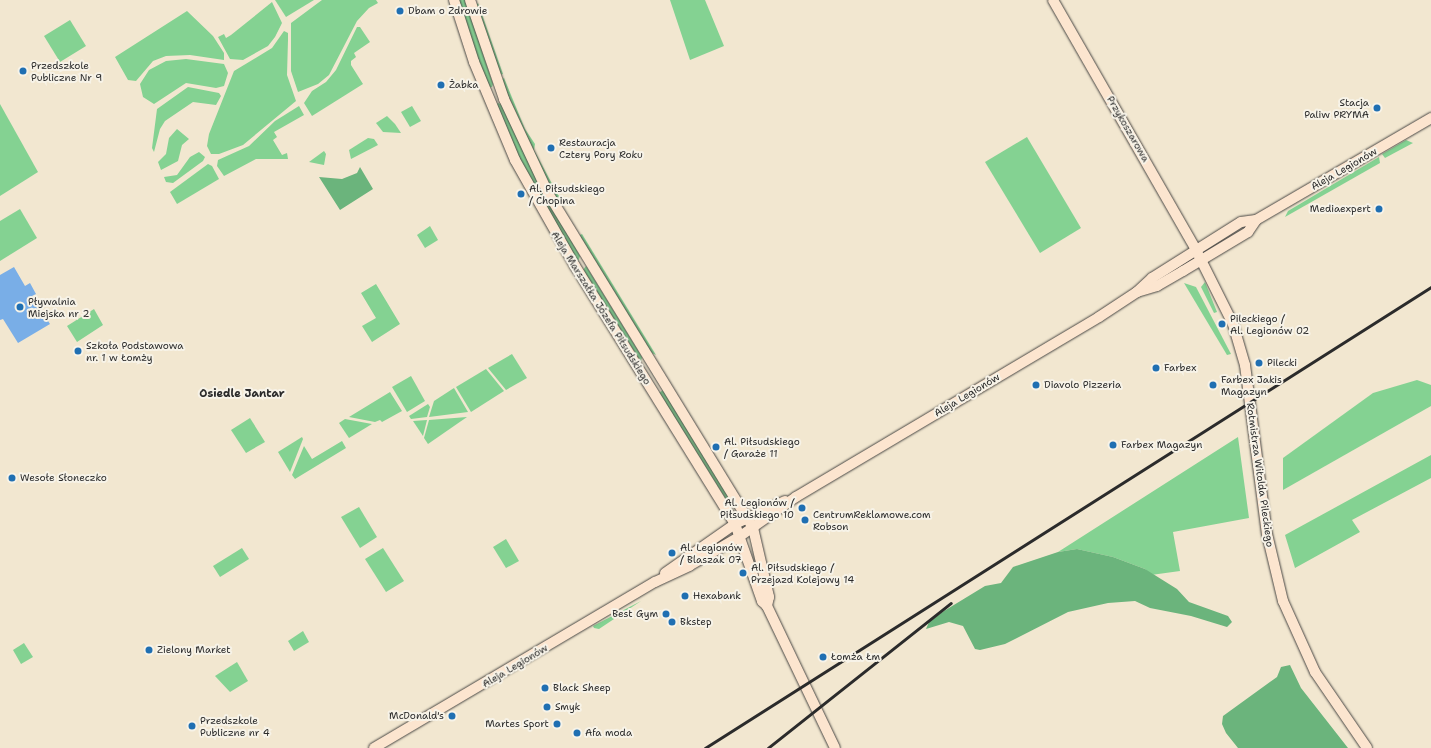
<!DOCTYPE html>
<html>
<head>
<meta charset="utf-8">
<style>
	body { margin:0 }
	#map { position:relative; width:1431px; height:748px; overflow:hidden; background:#f2e7d0; font-family:"Shantell Sans",sans-serif }
	div>[style] { position:absolute }
	.green>* { inset:0; background:#84d292 }
	.forest>* { inset:0; background:#6bb47c }
	.water>* { inset:0; background:#79aee7 }
	.roads { filter:drop-shadow(0 0 1px #494744) drop-shadow(0 0 1px #494744) }
	.secondary>* { height:10px; margin:-5px; padding:0 5px; transform-origin:5px; border-radius:5px; background:#fce5cf }
	.rail>* { height:2.5px; margin:-1.25px; padding:0 1.25px; transform-origin:1.25px; border-radius:1.25px; background:#2b2b2b }
	.dots>* { width:11px; height:11px; translate:-50% -50%; box-sizing:border-box; border:2px solid #f7f3e8; border-radius:50% }
	span { translate:-50% -50%; white-space:nowrap; text-align:center; line-height:1.15; -webkit-text-stroke:4px #f7f3e8; paint-order:stroke }
	.poi-label { font-size:10px; color:#2b2b2b }
	.left { translate:0 -50%; text-align:left }
	.right { translate:-100% -50%; text-align:right }
	.street-label { font-size:10px; color:#2b2b2b }
	.neighbourhood-label { font-size:11px; color:#2b2b2b; font-weight:700 }
</style>
</head>
<body>
<div id="map">
	<div class="green">
		<div style="clip-path:polygon(275px 0,314px 0,286px 17px)"></div>
		<div style="clip-path:polygon(322px 0,376px 0,378px 3px,369px 8px,357px 21px,329px 75px,318px 84px,298px 92px,291px 71px,291px 23px)"></div>
		<div style="clip-path:polygon(458px 0,465px 0,493px 84px,492px 87px,489px 87px,479px 63px)"></div>
		<div style="clip-path:polygon(670px 0,705px 0,724px 46px,690px 60px)"></div>
		<div style="clip-path:polygon(272px 2px,282px 23px,275px 37px,268px 46px,243px 60px,230px 59px,218px 37px,224px 34px,226px 38px,231px 35px)"></div>
		<div style="clip-path:polygon(478px 3px,503px 74px,499px 75px,476px 6px)"></div>
		<div style="clip-path:polygon(187px 11px,213px 36px,224px 53px,224px 60px,190px 55px,166px 56px,153px 61px,136px 81px,128px 80px,115px 57px)"></div>
		<div style="clip-path:polygon(70px 20px,86px 46px,60px 62px,44px 36px)"></div>
		<div style="clip-path:polygon(357px 27px,360px 27px,370px 42px,354px 53px,356px 57px,351px 61px,351px 65px,363px 84px,312px 116px,304px 103px,312px 91px,326px 82px,336px 70px)"></div>
		<div style="clip-path:polygon(284px 31px,288px 33px,288px 40px,287px 75px,296px 101px,243px 145px,219px 154px,211px 154px,207px 146px,209px 134px,234px 71px,272px 48px)"></div>
		<div style="clip-path:polygon(186px 59px,224px 64px,228px 73px,224px 86px,216px 88px,186px 83px,154px 104px,143px 97px,140px 84px,149px 70px,166px 61px)"></div>
		<div style="clip-path:polygon(504px 78px,525px 129px,535px 144px,534px 150px,558px 195px,564px 199px,563px 203px,556px 199px,501px 80px)"></div>
		<div style="clip-path:polygon(188px 87px,219px 93px,221px 96px,216px 105px,193px 102px,165px 121px,160px 129px,154px 152px,152px 148px,157px 109px)"></div>
		<div style="clip-path:polygon(498px 103px,502px 105px,539px 185px,580px 256px,578px 262px,519px 158px,497px 104px)"></div>
		<div style="clip-path:polygon(0 104px,38px 172px,0 196px)"></div>
		<div style="clip-path:polygon(299px 106px,304px 115px,274px 132px,277px 137px,273px 140px,282px 155px,287px 153px,288px 159px,256px 159px,224px 176px,217px 166px,218px 160px,249px 146px,275px 121px)"></div>
		<div style="clip-path:polygon(412px 106px,421px 121px,410px 127px,401px 112px)"></div>
		<div style="clip-path:polygon(387px 116px,395px 124px,401px 133px,383px 132px,376px 123px)"></div>
		<div style="clip-path:polygon(177px 129px,189px 139px,182px 145px,178px 161px,161px 170px,158px 162px,166px 154px,169px 138px)"></div>
		<div style="clip-path:polygon(1027px 137px,1081px 228px,1040px 253px,985px 162px)"></div>
		<div style="clip-path:polygon(368px 138px,374px 139px,378px 145px,351px 159px,349px 150px)"></div>
		<div style="clip-path:polygon(1406px 140px,1413px 143px,1385px 158px,1382px 154px)"></div>
		<div style="clip-path:polygon(324px 151px,326px 154px,324px 165px,309px 162px)"></div>
		<div style="clip-path:polygon(199px 152px,205px 157px,203px 161px,173px 183px,166px 182px,164px 177px,177px 175px,190px 157px)"></div>
		<div style="clip-path:polygon(1379px 157px,1380px 163px,1285px 217px,1288px 211px)"></div>
		<div style="clip-path:polygon(208px 164px,212px 166px,219px 179px,177px 204px,170px 192px)"></div>
		<div style="clip-path:polygon(20px 209px,37px 238px,0 261px,0 221px)"></div>
		<div style="clip-path:polygon(430px 226px,438px 240px,425px 248px,417px 235px)"></div>
		<div style="clip-path:polygon(582px 234px,656px 355px,650px 352px,578px 236px)"></div>
		<div style="clip-path:polygon(586px 266px,642px 357px,641px 362px,583px 270px)"></div>
		<div style="clip-path:polygon(1205px 282px,1217px 312px,1214px 313px,1201px 287px)"></div>
		<div style="clip-path:polygon(1184px 283px,1196px 287px,1231px 354px,1227px 355px)"></div>
		<div style="clip-path:polygon(376px 284px,400px 324px,372px 342px,362px 326px,376px 318px,361px 293px)"></div>
		<div style="clip-path:polygon(94px 309px,103px 325px,77px 342px,67px 326px)"></div>
		<div style="clip-path:polygon(512px 354px,527px 378px,506px 390px,488px 368px)"></div>
		<div style="clip-path:polygon(486px 369px,504px 391px,471px 412px,456px 387px)"></div>
		<div style="clip-path:polygon(411px 376px,425px 401px,407px 412px,392px 387px)"></div>
		<div style="clip-path:polygon(1417px 380px,1431px 385px,1431px 406px,1283px 490px,1283px 458px,1373px 393px)"></div>
		<div style="clip-path:polygon(454px 388px,468px 412px,429px 417px,434px 401px)"></div>
		<div style="clip-path:polygon(663px 390px,733px 501px,729px 504px,659px 393px)"></div>
		<div style="clip-path:polygon(390px 392px,402px 411px,382px 422px,380px 420px,375px 422px,349px 417px)"></div>
		<div style="clip-path:polygon(428px 404px,430px 407px,427px 417px,411px 419px,409px 416px)"></div>
		<div style="clip-path:polygon(467px 417px,428px 444px,424px 438px,429px 420px)"></div>
		<div style="clip-path:polygon(250px 418px,265px 442px,246px 453px,231px 430px)"></div>
		<div style="clip-path:polygon(345px 419px,372px 424px,349px 438px,339px 423px)"></div>
		<div style="clip-path:polygon(427px 420px,423px 436px,413px 421px)"></div>
		<div style="clip-path:polygon(302px 437px,303px 439px,290px 472px,278px 452px)"></div>
		<div style="clip-path:polygon(1238px 437px,1249px 518px,1173px 532px,1180px 571px,1151px 575px,1145px 569px,1113px 557px,1077px 549px,1058px 552px)"></div>
		<div style="clip-path:polygon(342px 441px,346px 448px,295px 479px,292px 475px,304px 446px,312px 459px)"></div>
		<div style="clip-path:polygon(1431px 455px,1431px 478px,1352px 520px,1360px 532px,1295px 568px,1285px 535px)"></div>
		<div style="clip-path:polygon(359px 507px,377px 537px,360px 548px,341px 517px)"></div>
		<div style="clip-path:polygon(506px 539px,519px 561px,506px 568px,493px 547px)"></div>
		<div style="clip-path:polygon(242px 548px,249px 559px,220px 577px,213px 566px)"></div>
		<div style="clip-path:polygon(383px 548px,404px 581px,386px 592px,365px 559px)"></div>
		<div style="clip-path:polygon(641px 601px,599px 629px,594px 628px,593px 626px)"></div>
		<div style="clip-path:polygon(303px 631px,309px 642px,294px 651px,288px 641px)"></div>
		<div style="clip-path:polygon(24px 643px,33px 657px,21px 664px,13px 650px)"></div>
		<div style="clip-path:polygon(237px 662px,248px 681px,230px 692px,215px 676px)"></div>
	</div>
	<div class="forest">
		<div style="clip-path:polygon(360px 167px,373px 189px,340px 210px,319px 177px,342px 179px,357px 173px)"></div>
		<div style="clip-path:polygon(1077px 549px,1113px 557px,1145px 569px,1177px 589px,1189px 602px,1228px 616px,1232px 622px,1227px 627px,1191px 616px,1150px 608px,1135px 601px,1108px 603px,1068px 612px,1005px 644px,980px 650px,975px 649px,963px 626px,949px 622px,926px 629px,929px 622px,944px 611px,985px 586px,1001px 583px,1013px 567px,1058px 552px)"></div>
		<div style="clip-path:polygon(1290px 665px,1301px 688px,1348px 748px,1238px 748px,1226px 733px,1222px 724px,1223px 716px,1277px 677px,1281px 667px)"></div>
	</div>
	<div class="water">
		<div style="clip-path:polygon(14px 267px,25px 286px,30px 283px,36px 294px,32px 296px,50px 324px,18px 343px,3px 319px,0 320px,0 275px)"></div>
	</div>
	<div class="roads">
		<div class="secondary">
			<div style="left:454px;top:0;width:65px;rotate:72.1deg"></div>
			<div style="left:474px;top:62px;width:106px;rotate:67.3deg"></div>
			<div style="left:515px;top:160px;width:122px;rotate:60.5deg"></div>
			<div style="left:575px;top:266px;width:304px;rotate:58.2deg"></div>
			<div style="left:735px;top:524px;width:82px;rotate:70.7deg"></div>
			<div style="left:762px;top:601px;width:7px;rotate:45deg"></div>
			<div style="left:767px;top:606px;width:157px;rotate:64.4deg"></div>
			<div style="left:470px;top:0;width:105px;rotate:71deg"></div>
			<div style="left:504px;top:99px;width:106px;rotate:64.9deg"></div>
			<div style="left:549px;top:195px;width:391px;rotate:58.5deg"></div>
			<div style="left:753px;top:528px;width:71px;rotate:76.9deg"></div>
			<div style="left:769px;top:597px;width:9px;rotate:103deg"></div>
			<div style="left:1053px;top:0;width:288px;rotate:60.2deg"></div>
			<div style="left:1196px;top:250px;width:83px;rotate:63.4deg"></div>
			<div style="left:1233px;top:324px;width:43px;rotate:73.7deg"></div>
			<div style="left:1245px;top:365px;width:170px;rotate:82.6deg"></div>
			<div style="left:1267px;top:534px;width:69px;rotate:76.6deg"></div>
			<div style="left:1283px;top:601px;width:78px;rotate:65.7deg"></div>
			<div style="left:1315px;top:672px;width:92px;rotate:55.6deg"></div>
			<div style="left:1137px;top:292px;width:21px;rotate:-17deg"></div>
			<div style="left:1157px;top:286px;width:30px;rotate:-30deg"></div>
			<div style="left:1183px;top:271px;width:76px;rotate:-31deg"></div>
			<div style="left:1248px;top:232px;width:14px;rotate:-56deg"></div>
			<div style="left:665px;top:573px;width:85px;rotate:-35deg"></div>
			<div style="left:735px;top:524px;width:55px;rotate:-24.7deg"></div>
			<div style="left:374px;top:748px;width:326px;rotate:-30.6deg"></div>
			<div style="left:655px;top:582px;width:38px;rotate:-25deg"></div>
			<div style="left:689px;top:566px;width:58px;rotate:-30.1deg"></div>
			<div style="left:739px;top:537px;width:70px;rotate:-35.1deg"></div>
			<div style="left:796px;top:497px;width:352px;rotate:-30.7deg"></div>
			<div style="left:1099px;top:317px;width:45px;rotate:-33.3deg"></div>
			<div style="left:1137px;top:292px;width:21px;rotate:-43deg"></div>
			<div style="left:1152px;top:278px;width:105px;rotate:-32.2deg"></div>
			<div style="left:1241px;top:222px;width:15px;rotate:-8deg"></div>
			<div style="left:1256px;top:220px;width:203px;rotate:-30.2deg"></div>
		</div>
	</div>
	<div class="rail">
		<div style="left:705px;top:748px;width:860px;rotate:-32.41deg"></div>
		<div style="left:768px;top:748px;width:233px;rotate:-38.4deg"></div>
	</div>
	<div class="dots">
		<div style="left:400px;top:11px;background:#1f6fb2"></div>
		<div style="left:23px;top:71px;background:#1f6fb2"></div>
		<div style="left:441px;top:85px;background:#1f6fb2"></div>
		<div style="left:1377px;top:108px;background:#1f6fb2"></div>
		<div style="left:551px;top:148px;background:#1f6fb2"></div>
		<div style="left:521px;top:194px;background:#1f6fb2"></div>
		<div style="left:1379px;top:209px;background:#1f6fb2"></div>
		<div style="left:20px;top:307px;background:#1f6fb2"></div>
		<div style="left:1222px;top:324px;background:#1f6fb2"></div>
		<div style="left:78px;top:351px;background:#1f6fb2"></div>
		<div style="left:1259px;top:363px;background:#1f6fb2"></div>
		<div style="left:1156px;top:368px;background:#1f6fb2"></div>
		<div style="left:1036px;top:385px;background:#1f6fb2"></div>
		<div style="left:1213px;top:385px;background:#1f6fb2"></div>
		<div style="left:1113px;top:445px;background:#1f6fb2"></div>
		<div style="left:716px;top:447px;background:#1f6fb2"></div>
		<div style="left:12px;top:478px;background:#1f6fb2"></div>
		<div style="left:802px;top:508px;background:#1f6fb2"></div>
		<div style="left:805px;top:520px;background:#1f6fb2"></div>
		<div style="left:672px;top:553px;background:#1f6fb2"></div>
		<div style="left:743px;top:573px;background:#1f6fb2"></div>
		<div style="left:685px;top:596px;background:#1f6fb2"></div>
		<div style="left:666px;top:614px;background:#1f6fb2"></div>
		<div style="left:672px;top:622px;background:#1f6fb2"></div>
		<div style="left:149px;top:650px;background:#1f6fb2"></div>
		<div style="left:823px;top:657px;background:#1f6fb2"></div>
		<div style="left:545px;top:688px;background:#1f6fb2"></div>
		<div style="left:547px;top:707px;background:#1f6fb2"></div>
		<div style="left:452px;top:716px;background:#1f6fb2"></div>
		<div style="left:557px;top:724px;background:#1f6fb2"></div>
		<div style="left:192px;top:726px;background:#1f6fb2"></div>
		<div style="left:577px;top:733px;background:#1f6fb2"></div>
	</div>
	<div class="poi-label">
		<span class="left" style="left:408px;top:11px">Dbam o Zdrowie</span>
		<span class="left" style="left:31px;top:71px">Przedszkole<br>Publiczne Nr 9</span>
		<span class="left" style="left:449px;top:85px">Żabka</span>
		<span class="right" style="left:1369px;top:108px">Stacja<br>Paliw PRYMA</span>
		<span class="left" style="left:559px;top:148px">Restauracja<br>Cztery Pory Roku</span>
		<span class="left" style="left:529px;top:194px">Al. Piłsudskiego<br>/ Chopina</span>
		<span class="right" style="left:1371px;top:209px">Mediaexpert</span>
		<span class="left" style="left:28px;top:307px">Pływalnia<br>Miejska nr 2</span>
		<span class="left" style="left:1230px;top:324px">Pileckiego /<br>Al. Legionów 02</span>
		<span class="left" style="left:86px;top:351px">Szkoła Podstawowa<br>nr. 1 w Łomży</span>
		<span class="left" style="left:1267px;top:363px">Pilecki</span>
		<span class="left" style="left:1164px;top:368px">Farbex</span>
		<span class="left" style="left:1221px;top:385px">Farbex Jakis<br>Magazyn</span>
		<span class="left" style="left:1044px;top:385px">Diavolo Pizzeria</span>
		<span class="left" style="left:724px;top:447px">Al. Piłsudskiego<br>/ Garaże 11</span>
		<span class="left" style="left:1121px;top:445px">Farbex Magazyn</span>
		<span class="left" style="left:20px;top:478px">Wesołe Słoneczko</span>
		<span class="right" style="left:794px;top:508px">Al. Legionów /<br>Piłsudskiego 10</span>
		<span class="left" style="left:813px;top:520px">CentrumReklamowe.com<br>Robson</span>
		<span class="left" style="left:680px;top:553px">Al. Legionów<br>/ Blaszak 07</span>
		<span class="left" style="left:751px;top:573px">Al. Piłsudskiego /<br>Przejazd Kolejowy 14</span>
		<span class="left" style="left:693px;top:596px">Hexabank</span>
		<span class="right" style="left:658px;top:614px">Best Gym</span>
		<span class="left" style="left:680px;top:622px">Bkstep</span>
		<span class="left" style="left:157px;top:650px">Zielony Market</span>
		<span class="left" style="left:831px;top:657px">Łomża Łm</span>
		<span class="left" style="left:553px;top:688px">Black Sheep</span>
		<span class="left" style="left:555px;top:707px">Smyk</span>
		<span class="right" style="left:444px;top:716px">McDonald's</span>
		<span class="left" style="left:200px;top:726px">Przedszkole<br>Publiczne nr 4</span>
		<span class="right" style="left:549px;top:724px">Martes Sport</span>
		<span class="left" style="left:585px;top:733px">Afa moda</span>
	</div>
	<div class="street-label">
		<span style="left:1128px;top:129px;rotate:60deg">Przykoszarowa</span>
		<span style="left:1344px;top:169px;rotate:-30deg">Aleja Legionów</span>
		<span style="left:601px;top:308px;rotate:58deg">Aleja Marszałka Józefa Piłsudskiego</span>
		<span style="left:967px;top:395px;rotate:-31deg">Aleja Legionów</span>
		<span style="left:1260px;top:475px;rotate:82deg">Rotmistrza Witolda Pileckiego</span>
		<span style="left:515px;top:666px;rotate:-31deg">Aleja Legionów</span>
	</div>
	<div class="neighbourhood-label">
		<span style="left:242px;top:394px">Osiedle Jantar</span>
	</div>
</div>
</body>
</html>
